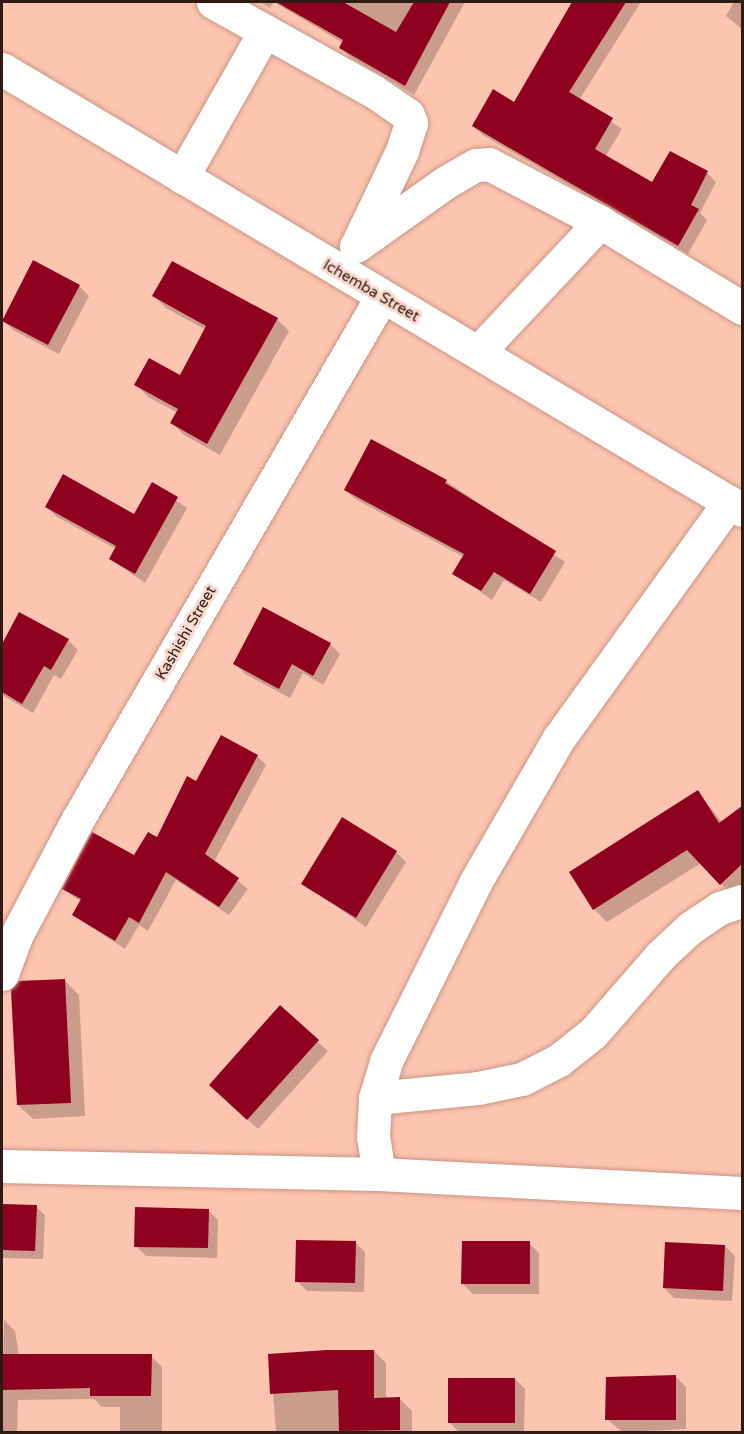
<!DOCTYPE html>
<html>
<head>
<meta charset="utf-8">
<style>
	body { margin:0 }
	#map { position:relative; width:744px; height:1434px; overflow:hidden; background:#fdc4b0; font-family:"Varela Round",sans-serif }
	div>[style] { position:absolute }
	.shadow>* { inset:0; background:#0003 }
	.building>* { inset:0; background:#90001f }
	.roads { filter:drop-shadow(0 0 2px #cb9581) drop-shadow(0 0 2px #cb9581) }
	.minor>* { height:33px; margin:-16.5px; padding:0 16.5px; transform-origin:16.5px; border-radius:16.5px; background:#fff }
	span { translate:-50% -50%; white-space:nowrap; text-align:center; line-height:1.15; -webkit-text-stroke:6px #fad8cb; paint-order:stroke }
	.street-label { font-size:15px; color:#301b14 }
	.frame { position:absolute; inset:0; border:3px solid #301b14; pointer-events:none }
</style>
</head>
<body>
<div id="map">
	<div class="shadow">
		<div style="clip-path:polygon(259px 2px,465px 2px,414px 95px,350px 57px,341px 48px,343px 43px,274px 2px,270px 8px)"></div>
		<div style="clip-path:polygon(575px 2px,641px 2px,579px 100px,622px 129px,605px 157px,652px 184px,707px 173px,716px 182px,700px 213px,707px 220px,688px 254px,483px 135px,473px 126px,515px 104px)"></div>
		<div style="clip-path:polygon(734px 2px,742px 2px,742px 29px,726px 16px)"></div>
		<div style="clip-path:polygon(79px 286px,89px 296px,59px 354px,13px 330px,3px 320px)"></div>
		<div style="clip-path:polygon(154px 296px,277px 319px,289px 331px,220px 455px,184px 435px,172px 423px,178px 413px,148px 397px,136px 384px,180px 377px,206px 330px,166px 308px)"></div>
		<div style="clip-path:polygon(446px 481px,565px 562px,541px 602px,504px 580px,492px 600px,454px 573px,464px 557px,355px 499px,345px 489px)"></div>
		<div style="clip-path:polygon(152px 484px,187px 508px,145px 583px,110px 559px,116px 549px,57px 517px,47px 507px,135px 516px)"></div>
		<div style="clip-path:polygon(20px 614px,68px 640px,78px 650px,61px 679px,54px 675px,33px 713px,2px 695px,2px 647px)"></div>
		<div style="clip-path:polygon(330px 644px,340px 654px,323px 685px,303px 673px,290px 698px,245px 674px,235px 664px)"></div>
		<div style="clip-path:polygon(257px 756px,266px 765px,214px 862px,248px 889px,229px 915px,176px 880px,148px 931px,139px 925px,125px 949px,73px 915px,81px 902px,64px 889px,134px 858px,157px 839px,197px 783px)"></div>
		<div style="clip-path:polygon(698px 792px,722px 822px,742px 807px,742px 891px,734px 897px,701px 863px,607px 922px,594px 909px)"></div>
		<div style="clip-path:polygon(396px 852px,406px 862px,366px 927px,303px 883px)"></div>
		<div style="clip-path:polygon(64px 980px,79px 995px,85px 1116px,33px 1119px,18px 1105px)"></div>
		<div style="clip-path:polygon(280px 1008px,328px 1051px,258px 1129px,221px 1095px)"></div>
		<div style="clip-path:polygon(2px 1206px,36px 1207px,45px 1215px,43px 1259px,2px 1258px)"></div>
		<div style="clip-path:polygon(208px 1210px,218px 1220px,217px 1258px,146px 1256px,136px 1246px)"></div>
		<div style="clip-path:polygon(355px 1242px,365px 1252px,364px 1292px,307px 1291px,297px 1281px)"></div>
		<div style="clip-path:polygon(529px 1243px,539px 1253px,539px 1294px,473px 1294px,463px 1284px)"></div>
		<div style="clip-path:polygon(725px 1246px,735px 1256px,732px 1301px,674px 1298px,664px 1288px)"></div>
		<div style="clip-path:polygon(4px 1320px,15px 1331px,19px 1355px,151px 1356px,162px 1367px,162px 1432px,120px 1432px,120px 1407px,102px 1407px,94px 1399px,18px 1400px,17px 1432px,2px 1432px)"></div>
		<div style="clip-path:polygon(374px 1351px,386px 1363px,386px 1399px,400px 1399px,412px 1411px,412px 1432px,276px 1432px,270px 1355px)"></div>
		<div style="clip-path:polygon(676px 1377px,686px 1387px,686px 1429px,622px 1432px,607px 1419px)"></div>
		<div style="clip-path:polygon(515px 1379px,525px 1389px,524px 1432px,459px 1432px,449px 1422px)"></div>
	</div>
	<div class="building">
		<div style="clip-path:polygon(276px 2px,343px 2px,396px 32px,414px 2px,450px 2px,405px 86px,339px 48px,343px 40px)"></div>
		<div style="clip-path:polygon(572px 2px,626px 2px,569px 92px,613px 118px,595px 149px,652px 182px,670px 151px,708px 171px,691px 205px,699px 209px,678px 246px,472px 126px,493px 89px,514px 102px)"></div>
		<div style="clip-path:polygon(33px 260px,80px 285px,48px 345px,2px 321px)"></div>
		<div style="clip-path:polygon(172px 261px,278px 318px,207px 444px,170px 423px,178px 409px,134px 385px,149px 358px,180px 375px,206px 326px,152px 296px)"></div>
		<div style="clip-path:polygon(371px 439px,447px 480px,445px 483px,556px 551px,530px 594px,494px 572px,481px 591px,452px 574px,464px 554px,344px 490px)"></div>
		<div style="clip-path:polygon(63px 474px,134px 514px,152px 482px,178px 497px,135px 574px,109px 559px,116px 546px,45px 507px)"></div>
		<div style="clip-path:polygon(263px 607px,331px 643px,313px 676px,292px 664px,279px 689px,233px 664px)"></div>
		<div style="clip-path:polygon(19px 612px,69px 639px,51px 670px,44px 666px,22px 704px,2px 692px,2px 644px)"></div>
		<div style="clip-path:polygon(221px 735px,258px 755px,205px 854px,239px 878px,219px 907px,166px 872px,139px 923px,129px 917px,115px 941px,72px 915px,81px 899px,62px 889px,92px 832px,134px 855px,148px 832px,157px 837px,187px 776px,196px 781px)"></div>
		<div style="clip-path:polygon(698px 790px,719px 823px,742px 806px,742px 864px,720px 885px,687px 850px,593px 910px,569px 872px)"></div>
		<div style="clip-path:polygon(342px 817px,397px 851px,356px 918px,301px 884px)"></div>
		<div style="clip-path:polygon(65px 979px,71px 1103px,17px 1105px,11px 990px,19px 981px)"></div>
		<div style="clip-path:polygon(280px 1005px,319px 1040px,247px 1120px,209px 1085px)"></div>
		<div style="clip-path:polygon(2px 1204px,37px 1205px,35px 1251px,2px 1250px)"></div>
		<div style="clip-path:polygon(135px 1207px,209px 1209px,208px 1248px,134px 1247px)"></div>
		<div style="clip-path:polygon(296px 1240px,356px 1241px,355px 1283px,295px 1282px)"></div>
		<div style="clip-path:polygon(462px 1241px,530px 1241px,530px 1284px,461px 1284px)"></div>
		<div style="clip-path:polygon(665px 1242px,725px 1245px,723px 1291px,663px 1288px)"></div>
		<div style="clip-path:polygon(327px 1350px,374px 1350px,374px 1398px,400px 1397px,400px 1430px,339px 1431px,338px 1390px,270px 1394px,268px 1354px)"></div>
		<div style="clip-path:polygon(2px 1354px,152px 1354px,151px 1396px,90px 1396px,90px 1388px,2px 1390px)"></div>
		<div style="clip-path:polygon(676px 1375px,676px 1420px,605px 1420px,606px 1377px)"></div>
		<div style="clip-path:polygon(448px 1378px,515px 1378px,515px 1423px,448px 1423px)"></div>
	</div>
	<div class="roads">
		<div class="minor">
			<div style="left:213px;top:2px;width:183px;rotate:29.1deg"></div>
			<div style="left:373px;top:91px;width:42px;rotate:34.4deg"></div>
			<div style="left:408px;top:115px;width:9px;rotate:69deg"></div>
			<div style="left:411px;top:123px;width:29px;rotate:108deg"></div>
			<div style="left:402px;top:151px;width:102px;rotate:115.6deg"></div>
			<div style="left:2px;top:69px;width:861px;rotate:30.79deg"></div>
			<div style="left:182px;top:177px;width:168px;rotate:-60.4deg"></div>
			<div style="left:356px;top:246px;width:110px;rotate:-35.4deg"></div>
			<div style="left:446px;top:182px;width:34px;rotate:-30deg"></div>
			<div style="left:476px;top:165px;width:13px;rotate:-4deg"></div>
			<div style="left:489px;top:164px;width:125px;rotate:27.6deg"></div>
			<div style="left:600px;top:222px;width:166px;rotate:31.2deg"></div>
			<div style="left:479px;top:351px;width:177px;rotate:-46.8deg"></div>
			<div style="left:2px;top:974px;width:40px;rotate:-69.8deg"></div>
			<div style="left:16px;top:936px;width:132px;rotate:-62.1deg"></div>
			<div style="left:78px;top:819px;width:603px;rotate:-59.82deg"></div>
			<div style="left:375px;top:1098px;width:103px;rotate:-5.5deg"></div>
			<div style="left:478px;top:1088px;width:45px;rotate:-11.6deg"></div>
			<div style="left:522px;top:1079px;width:42px;rotate:-27.2deg"></div>
			<div style="left:559px;top:1060px;width:43px;rotate:-38.5deg"></div>
			<div style="left:593px;top:1033px;width:103px;rotate:-48.9deg"></div>
			<div style="left:661px;top:955px;width:40px;rotate:-43deg"></div>
			<div style="left:690px;top:928px;width:36px;rotate:-34deg"></div>
			<div style="left:720px;top:908px;width:23px;rotate:-18deg"></div>
			<div style="left:2px;top:1166px;width:377px;rotate:1.2deg"></div>
			<div style="left:379px;top:1174px;width:363px;rotate:3deg"></div>
			<div style="left:379px;top:1174px;width:37px;rotate:-99deg"></div>
			<div style="left:373px;top:1137px;width:39px;rotate:-87deg"></div>
			<div style="left:375px;top:1098px;width:39px;rotate:-73deg"></div>
			<div style="left:386px;top:1061px;width:201px;rotate:-63.4deg"></div>
			<div style="left:476px;top:881px;width:165px;rotate:-59.9deg"></div>
			<div style="left:559px;top:738px;width:291px;rotate:-54.2deg"></div>
		</div>
	</div>
	<div class="street-label">
		<span style="left:371px;top:291px;rotate:30deg">Ichemba Street</span>
		<span style="left:186px;top:633px;rotate:-60deg">Kashishi Street</span>
	</div>
	<div class="frame"></div>
</div>
</body>
</html>
